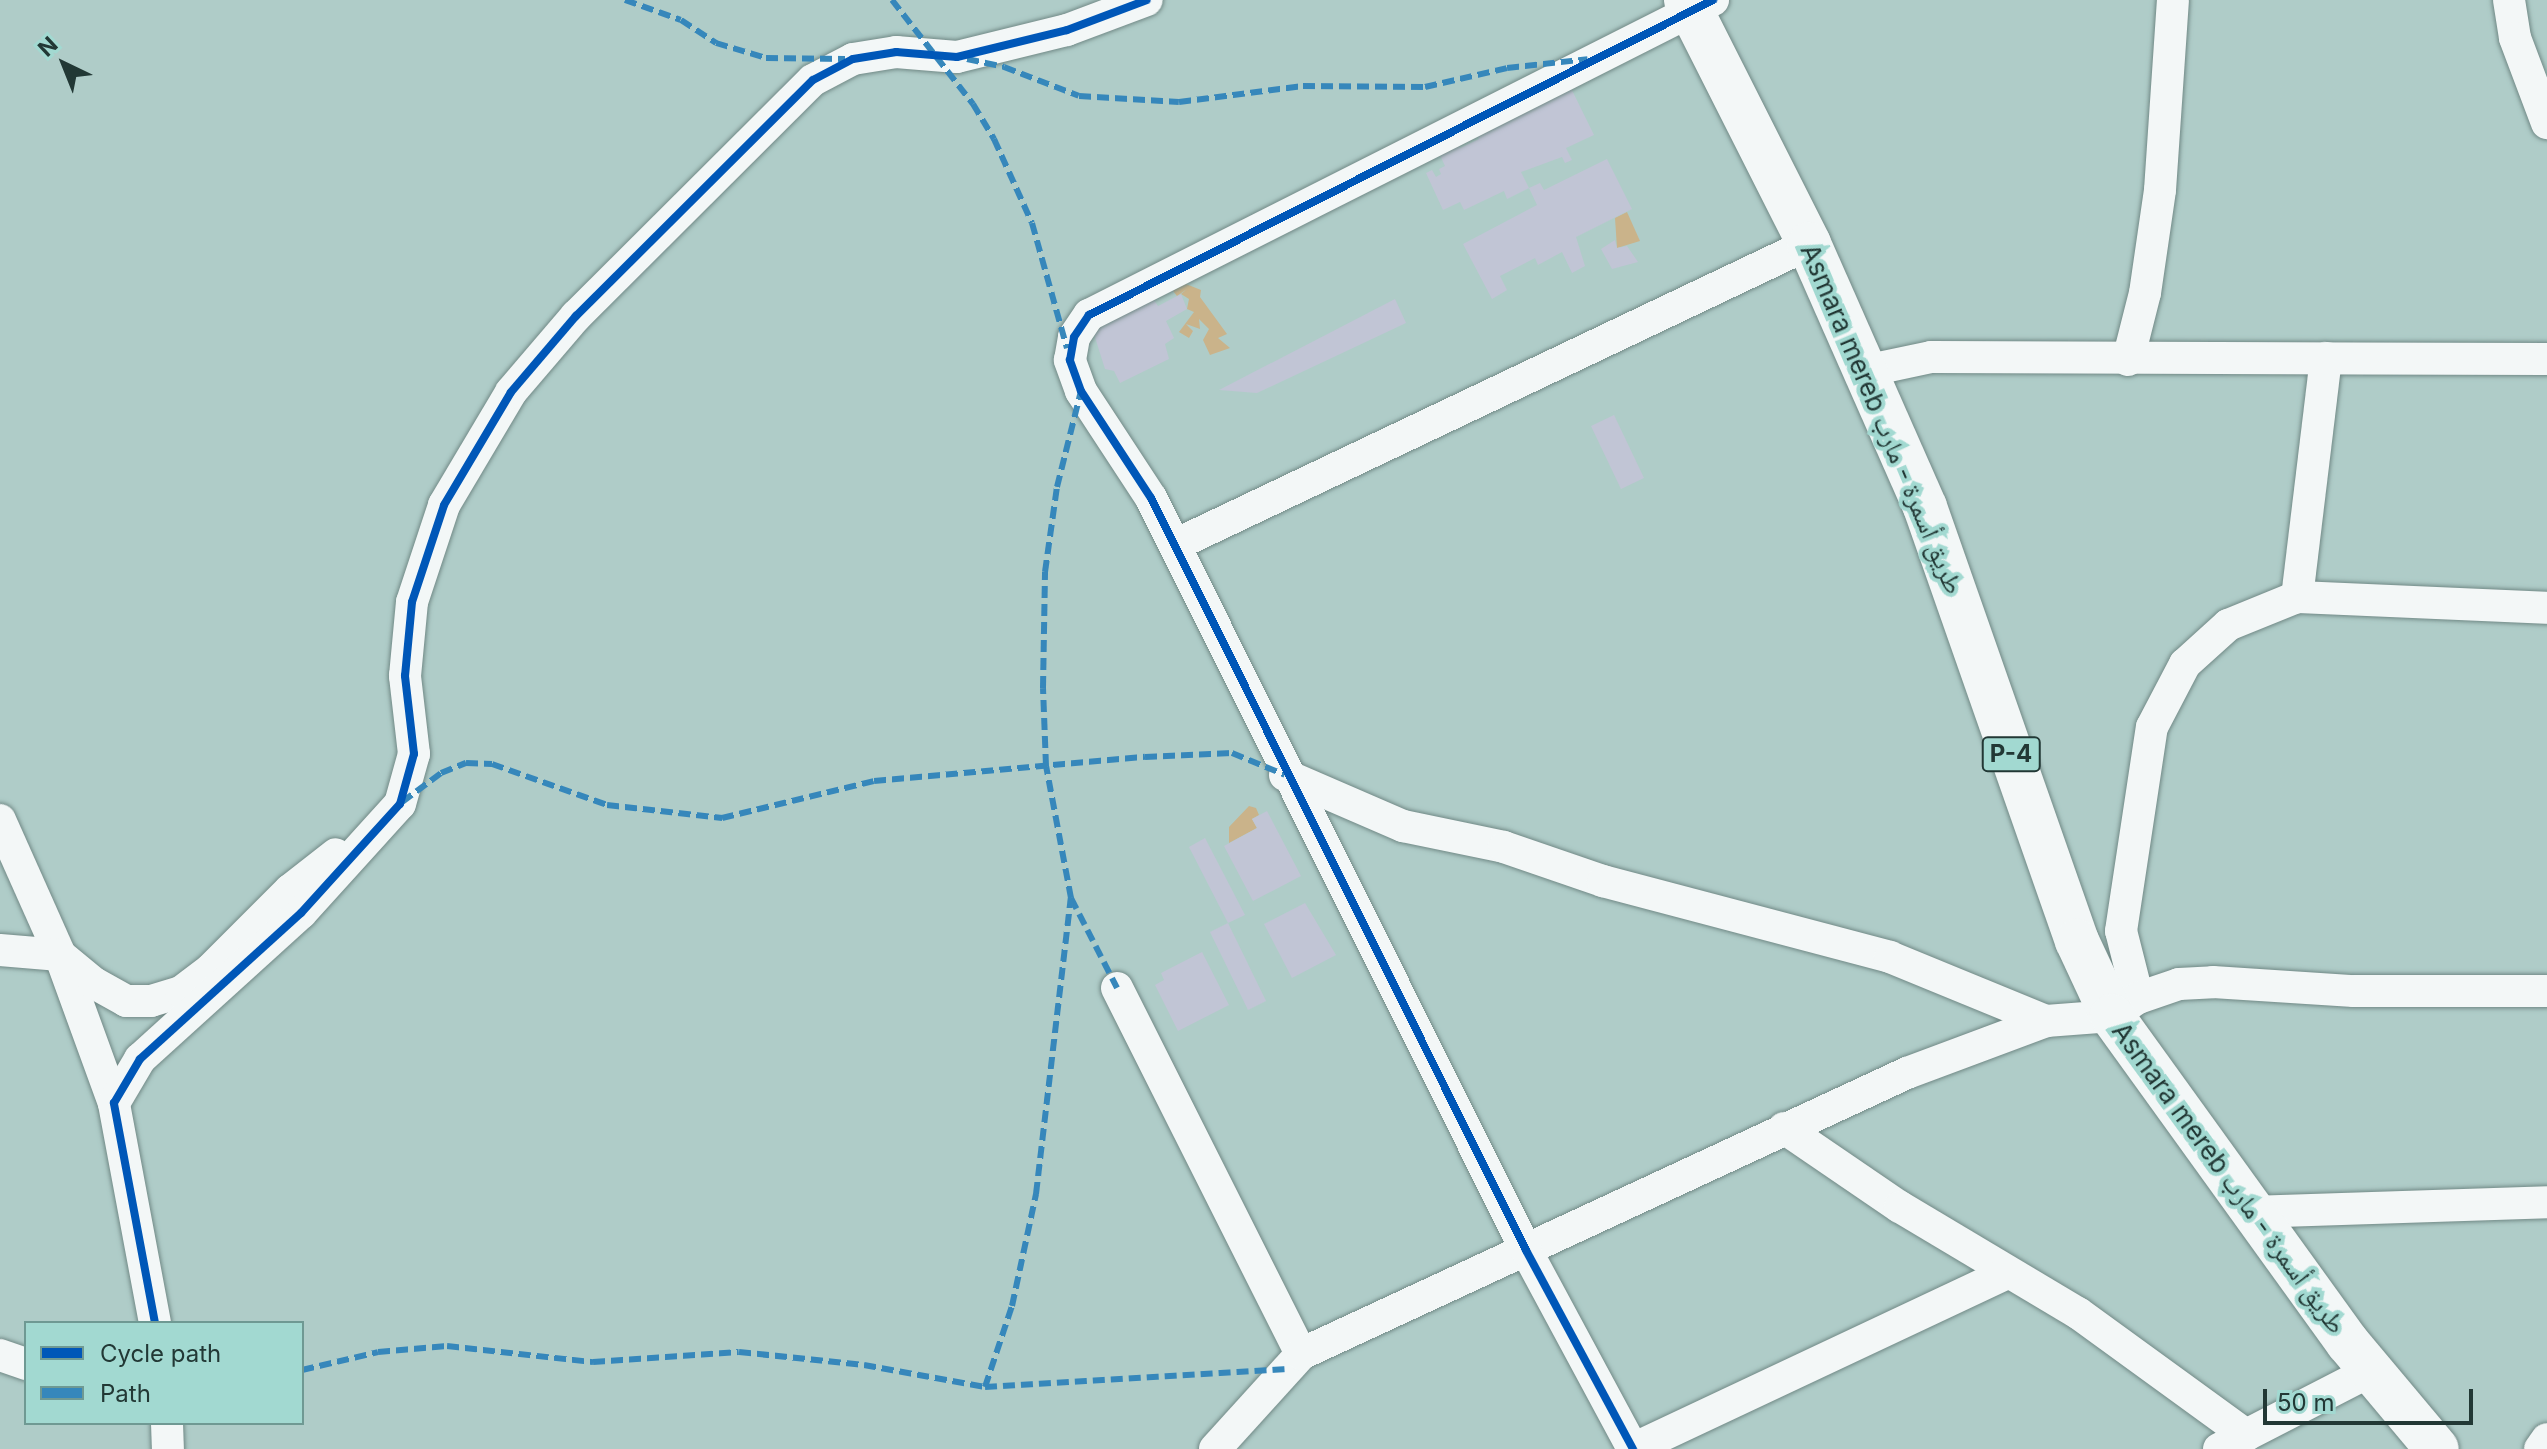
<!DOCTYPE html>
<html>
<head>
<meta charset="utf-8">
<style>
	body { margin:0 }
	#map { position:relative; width:2547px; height:1449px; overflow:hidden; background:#afccc8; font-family:Inter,"Noto Naskh Arabic",sans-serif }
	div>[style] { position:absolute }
	.green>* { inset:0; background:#cab38a }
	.building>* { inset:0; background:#c1c5d5 }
	.roads { filter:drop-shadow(0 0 2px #718986) drop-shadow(0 0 2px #718986) }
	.minor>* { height:32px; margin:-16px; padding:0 16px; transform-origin:16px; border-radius:16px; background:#f3f7f7 }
	.trunk>* { height:44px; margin:-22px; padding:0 22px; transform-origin:22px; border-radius:22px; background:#f3f7f7 }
	.quiet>* { height:6px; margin-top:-3px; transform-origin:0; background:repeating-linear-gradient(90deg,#3687bb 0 12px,transparent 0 18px) }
	.cycleway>* { height:8px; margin:-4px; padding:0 4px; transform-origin:4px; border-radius:4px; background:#0057b8 }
	span { translate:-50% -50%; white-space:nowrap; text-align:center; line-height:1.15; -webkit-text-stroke:8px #a2d9d1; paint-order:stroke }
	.shield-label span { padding:2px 6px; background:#a2d9d1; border:2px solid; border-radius:6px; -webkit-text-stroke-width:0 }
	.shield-label { font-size:24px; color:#223835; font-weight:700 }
	.street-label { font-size:26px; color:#223835 }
	.legend { position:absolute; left:24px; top:1321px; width:280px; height:104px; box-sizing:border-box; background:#a2d9d1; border:2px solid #6f9993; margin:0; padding:10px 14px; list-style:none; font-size:24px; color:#223835 }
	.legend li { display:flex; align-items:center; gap:16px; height:40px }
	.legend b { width:40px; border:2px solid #6f9993 }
	.north { position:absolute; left:24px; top:24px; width:80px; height:80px; -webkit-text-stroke:6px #a2d9d1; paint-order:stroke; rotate:317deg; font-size:22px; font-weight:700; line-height:32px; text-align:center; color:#223835 }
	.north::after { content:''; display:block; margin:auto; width:28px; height:36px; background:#223835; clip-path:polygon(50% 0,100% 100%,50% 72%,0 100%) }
	.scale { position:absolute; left:2263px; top:1389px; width:210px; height:36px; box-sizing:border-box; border:4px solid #223835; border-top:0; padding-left:10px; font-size:24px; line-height:28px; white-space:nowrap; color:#223835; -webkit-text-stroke:6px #a2d9d1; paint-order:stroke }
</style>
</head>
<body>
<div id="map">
	<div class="green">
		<div style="clip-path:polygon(1627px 212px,1640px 241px,1617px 248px,1615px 218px)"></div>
		<div style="clip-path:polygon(1181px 282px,1201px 290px,1200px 297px,1227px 334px,1218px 338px,1230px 348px,1210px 355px,1203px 340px,1209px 329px,1199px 319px,1200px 329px,1186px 324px,1193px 331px,1189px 338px,1179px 332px,1194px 312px,1187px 309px,1189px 299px,1181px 294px,1187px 289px,1177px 296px,1173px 291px)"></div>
		<div style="clip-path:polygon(1249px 806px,1256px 808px,1259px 815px,1252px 819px,1257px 828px,1229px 843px,1229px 827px)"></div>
	</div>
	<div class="building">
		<div style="clip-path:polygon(1567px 80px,1594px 135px,1566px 148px,1572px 160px,1565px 163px,1562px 157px,1521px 172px,1529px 188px,1507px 199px,1504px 191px,1464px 210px,1460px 202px,1443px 210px,1426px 173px,1432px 170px,1436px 177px,1441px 174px,1439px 169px,1445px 166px,1437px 149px,1456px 140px,1460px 148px,1479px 139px,1474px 128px)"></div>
		<div style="clip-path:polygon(1607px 159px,1632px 209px,1576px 237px,1585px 266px,1572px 273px,1562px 252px,1538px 265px,1535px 258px,1500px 276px,1507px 290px,1492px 299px,1463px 244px,1537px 205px,1529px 188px,1540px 183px,1544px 190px)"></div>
		<div style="clip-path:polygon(1615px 240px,1617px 248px,1627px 246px,1638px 262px,1612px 269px,1601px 249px)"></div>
		<div style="clip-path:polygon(1181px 294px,1187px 309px,1166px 321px,1174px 338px,1165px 344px,1169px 359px,1120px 383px,1114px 371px,1105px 369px,1093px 331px,1152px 297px,1158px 306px)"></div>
		<div style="clip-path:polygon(1395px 299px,1406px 323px,1257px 393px,1219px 390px)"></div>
		<div style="clip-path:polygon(1614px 415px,1644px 478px,1621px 489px,1591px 426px)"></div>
		<div style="clip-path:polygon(1267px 811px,1301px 876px,1253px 901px,1224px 846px,1257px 828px,1252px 819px)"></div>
		<div style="clip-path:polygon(1205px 838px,1245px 915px,1228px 923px,1189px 847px)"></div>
		<div style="clip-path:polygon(1305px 903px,1336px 955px,1292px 978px,1264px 924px)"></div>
		<div style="clip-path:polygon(1228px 923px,1266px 1001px,1248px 1010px,1210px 932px)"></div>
		<div style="clip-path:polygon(1202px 952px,1229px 1005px,1178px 1031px,1155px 985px,1164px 980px,1161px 973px)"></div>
	</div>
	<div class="roads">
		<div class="minor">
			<div style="left:2509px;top:0;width:38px;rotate:81deg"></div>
			<div style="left:2515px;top:38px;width:91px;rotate:69.4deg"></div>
			<div style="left:2326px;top:358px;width:241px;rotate:96.9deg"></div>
			<div style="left:2297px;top:597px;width:250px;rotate:2.5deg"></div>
			<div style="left:2128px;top:360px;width:69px;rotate:-75.8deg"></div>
			<div style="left:2145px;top:293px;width:104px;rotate:-81.7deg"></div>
			<div style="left:2160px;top:190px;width:190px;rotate:-86.1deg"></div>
			<div style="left:1865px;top:371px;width:67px;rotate:-12deg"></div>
			<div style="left:1931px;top:357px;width:616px;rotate:0.19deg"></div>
			<div style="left:1175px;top:545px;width:702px;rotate:-25.4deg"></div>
			<div style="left:1285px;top:775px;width:129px;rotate:23.4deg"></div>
			<div style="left:1403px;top:826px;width:103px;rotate:11.7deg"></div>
			<div style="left:1504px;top:847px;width:105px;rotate:19deg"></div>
			<div style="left:1603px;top:881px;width:297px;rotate:14.8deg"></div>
			<div style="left:1890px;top:957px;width:169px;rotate:22.3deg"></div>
			<div style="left:0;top:820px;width:148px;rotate:66deg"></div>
			<div style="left:60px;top:955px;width:158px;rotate:70deg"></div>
			<div style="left:0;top:950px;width:60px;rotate:4.8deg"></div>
			<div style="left:60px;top:955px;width:44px;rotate:39.5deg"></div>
			<div style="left:94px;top:983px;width:37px;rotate:29deg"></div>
			<div style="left:126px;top:1001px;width:25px"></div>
			<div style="left:151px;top:1001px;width:31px;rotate:-17deg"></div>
			<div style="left:181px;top:992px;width:38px;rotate:-37deg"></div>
			<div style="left:211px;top:969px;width:112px;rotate:-45deg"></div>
			<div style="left:290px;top:890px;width:58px;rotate:-38deg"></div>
			<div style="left:1117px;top:988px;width:410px;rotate:63.3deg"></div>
			<div style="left:2138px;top:998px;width:69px;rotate:-104.2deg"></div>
			<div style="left:2121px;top:931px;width:206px;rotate:-81.4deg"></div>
			<div style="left:2152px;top:727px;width:71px;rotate:-62.4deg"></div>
			<div style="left:2185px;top:664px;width:58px;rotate:-42.2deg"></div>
			<div style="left:2228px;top:625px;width:74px;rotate:-22.1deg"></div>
			<div style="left:1784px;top:1128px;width:140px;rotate:34.3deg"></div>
			<div style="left:1900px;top:1207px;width:207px;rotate:30.8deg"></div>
			<div style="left:2078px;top:1313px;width:208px;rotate:36deg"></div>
			<div style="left:2251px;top:1212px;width:296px;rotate:-1.9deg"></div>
			<div style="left:155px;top:1323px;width:224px;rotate:-100.6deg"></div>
			<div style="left:114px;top:1103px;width:51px;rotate:-59.4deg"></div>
			<div style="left:140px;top:1059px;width:217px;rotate:-42.2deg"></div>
			<div style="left:301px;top:913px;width:147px;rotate:-47.8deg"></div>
			<div style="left:400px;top:804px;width:52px;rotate:-74.4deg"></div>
			<div style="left:414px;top:754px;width:79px;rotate:-96.6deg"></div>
			<div style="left:405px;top:676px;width:74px;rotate:-84.6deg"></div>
			<div style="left:412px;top:602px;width:102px;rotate:-71.7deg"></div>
			<div style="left:444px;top:505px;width:131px;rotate:-59.3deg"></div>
			<div style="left:511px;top:392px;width:100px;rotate:-49.5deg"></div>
			<div style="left:576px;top:316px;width:334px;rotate:-44.9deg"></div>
			<div style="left:813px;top:80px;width:45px;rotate:-27.7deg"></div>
			<div style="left:853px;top:59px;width:44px;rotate:-9.2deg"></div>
			<div style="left:896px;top:52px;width:61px;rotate:4.7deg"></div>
			<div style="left:957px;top:57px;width:113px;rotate:-13.8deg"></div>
			<div style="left:1067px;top:30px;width:85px;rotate:-20.6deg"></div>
			<div style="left:0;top:1355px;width:28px;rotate:19deg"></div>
			<div style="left:167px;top:1423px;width:26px;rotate:88deg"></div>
			<div style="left:1215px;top:1449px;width:128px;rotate:-47.8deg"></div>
			<div style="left:1301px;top:1354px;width:668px;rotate:-24.88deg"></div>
			<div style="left:1907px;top:1073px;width:148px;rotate:-20.5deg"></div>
			<div style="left:2046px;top:1021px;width:66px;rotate:-4.3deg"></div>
			<div style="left:2112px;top:1016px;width:32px;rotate:-35deg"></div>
			<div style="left:2138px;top:998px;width:43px;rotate:-18.9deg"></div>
			<div style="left:2179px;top:984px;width:34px;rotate:-3deg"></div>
			<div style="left:2213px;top:982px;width:141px;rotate:3.7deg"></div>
			<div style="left:2354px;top:991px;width:193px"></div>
			<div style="left:1633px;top:1449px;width:226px;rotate:-118.3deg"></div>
			<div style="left:1526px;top:1250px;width:840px;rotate:-116.5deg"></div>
			<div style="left:1151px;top:498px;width:128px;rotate:-123.2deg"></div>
			<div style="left:1081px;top:391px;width:33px;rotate:-110deg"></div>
			<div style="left:1070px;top:360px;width:23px;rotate:-80deg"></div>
			<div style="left:1074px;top:337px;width:27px;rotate:-56deg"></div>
			<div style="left:1089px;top:315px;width:699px;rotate:-26.78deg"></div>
			<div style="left:1633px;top:1449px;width:413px;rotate:-25.2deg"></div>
			<div style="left:2219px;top:1449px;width:171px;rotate:-27.2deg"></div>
			<div style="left:2540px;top:1449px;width:12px;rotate:-55deg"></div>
		</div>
		<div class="trunk">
			<div style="left:1686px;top:0;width:273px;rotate:63.2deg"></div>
			<div style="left:1809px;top:244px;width:287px;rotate:66.2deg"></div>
			<div style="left:1925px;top:507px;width:460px;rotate:70.7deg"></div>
			<div style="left:2077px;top:941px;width:83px;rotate:65deg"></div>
			<div style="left:2112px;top:1016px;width:403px;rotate:54.2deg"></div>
			<div style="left:2348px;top:1343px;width:138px;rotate:50deg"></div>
		</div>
	</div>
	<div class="quiet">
		<div style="left:625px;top:0;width:59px;rotate:19.7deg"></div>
		<div style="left:681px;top:20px;width:42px;rotate:33.3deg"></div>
		<div style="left:716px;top:43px;width:52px;rotate:16.7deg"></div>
		<div style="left:766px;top:58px;width:79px;rotate:0.7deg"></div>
		<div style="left:892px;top:0;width:132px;rotate:52.1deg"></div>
		<div style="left:973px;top:104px;width:41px;rotate:59deg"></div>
		<div style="left:994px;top:139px;width:92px;rotate:65.7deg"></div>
		<div style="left:1032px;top:223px;width:130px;rotate:74.4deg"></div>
		<div style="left:967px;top:59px;width:38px;rotate:12deg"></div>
		<div style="left:1004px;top:67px;width:80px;rotate:21.1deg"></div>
		<div style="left:1079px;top:96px;width:100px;rotate:3.4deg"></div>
		<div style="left:1179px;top:102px;width:125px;rotate:-7.4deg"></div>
		<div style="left:1303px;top:86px;width:122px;rotate:0.5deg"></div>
		<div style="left:1425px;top:87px;width:84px;rotate:-13deg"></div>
		<div style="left:1507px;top:68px;width:81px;rotate:-6.3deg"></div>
		<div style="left:402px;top:802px;width:49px;rotate:-36.6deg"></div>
		<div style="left:441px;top:773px;width:27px;rotate:-22deg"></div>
		<div style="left:466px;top:763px;width:26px;rotate:2deg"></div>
		<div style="left:492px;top:764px;width:122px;rotate:19.6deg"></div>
		<div style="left:607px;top:805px;width:116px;rotate:6.4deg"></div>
		<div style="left:722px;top:818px;width:156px;rotate:-13.7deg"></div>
		<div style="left:874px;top:781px;width:272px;rotate:-5.1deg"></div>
		<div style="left:1145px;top:757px;width:87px;rotate:-2.6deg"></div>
		<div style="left:1232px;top:753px;width:57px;rotate:22.5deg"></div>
		<div style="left:1071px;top:898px;width:101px;rotate:62.9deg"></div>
		<div style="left:302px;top:1370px;width:78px;rotate:-13.3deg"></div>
		<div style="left:378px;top:1352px;width:69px;rotate:-5deg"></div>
		<div style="left:447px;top:1346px;width:147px;rotate:6.3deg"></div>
		<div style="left:593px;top:1362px;width:146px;rotate:-3.9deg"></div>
		<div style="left:739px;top:1352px;width:126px;rotate:5.9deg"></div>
		<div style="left:864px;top:1365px;width:123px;rotate:10.3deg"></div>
		<div style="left:985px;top:1387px;width:303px;rotate:-3.4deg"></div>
		<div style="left:985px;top:1387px;width:85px;rotate:-71.6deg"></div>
		<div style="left:1012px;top:1306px;width:115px;rotate:-77.9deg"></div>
		<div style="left:1036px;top:1194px;width:298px;rotate:-83.3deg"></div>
		<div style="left:1071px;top:898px;width:134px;rotate:-100.7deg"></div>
		<div style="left:1046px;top:766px;width:78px;rotate:-92.2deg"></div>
		<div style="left:1043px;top:688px;width:116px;rotate:-89deg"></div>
		<div style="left:1045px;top:572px;width:86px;rotate:-82deg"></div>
		<div style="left:1057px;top:487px;width:99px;rotate:-76deg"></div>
	</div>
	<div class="cycleway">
		<div style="left:155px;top:1323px;width:224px;rotate:-100.6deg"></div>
		<div style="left:114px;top:1103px;width:51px;rotate:-59.4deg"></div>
		<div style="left:140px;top:1059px;width:217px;rotate:-42.2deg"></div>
		<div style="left:301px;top:913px;width:147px;rotate:-47.8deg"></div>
		<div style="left:400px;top:804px;width:52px;rotate:-74.4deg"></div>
		<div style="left:414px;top:754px;width:79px;rotate:-96.6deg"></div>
		<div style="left:405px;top:676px;width:74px;rotate:-84.6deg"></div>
		<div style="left:412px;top:602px;width:102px;rotate:-71.7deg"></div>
		<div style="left:444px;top:505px;width:131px;rotate:-59.3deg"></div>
		<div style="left:511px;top:392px;width:100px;rotate:-49.5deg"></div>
		<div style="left:576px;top:316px;width:334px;rotate:-44.9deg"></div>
		<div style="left:813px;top:80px;width:45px;rotate:-27.7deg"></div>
		<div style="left:853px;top:59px;width:44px;rotate:-9.2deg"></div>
		<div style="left:896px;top:52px;width:61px;rotate:4.7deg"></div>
		<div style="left:957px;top:57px;width:113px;rotate:-13.8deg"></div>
		<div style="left:1067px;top:30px;width:85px;rotate:-20.6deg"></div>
		<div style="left:1633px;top:1449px;width:226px;rotate:-118.3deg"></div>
		<div style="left:1526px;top:1250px;width:840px;rotate:-116.5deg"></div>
		<div style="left:1151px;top:498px;width:128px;rotate:-123.2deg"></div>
		<div style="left:1081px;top:391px;width:33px;rotate:-110deg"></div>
		<div style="left:1070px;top:360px;width:23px;rotate:-80deg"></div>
		<div style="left:1074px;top:337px;width:27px;rotate:-56deg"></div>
		<div style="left:1089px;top:315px;width:699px;rotate:-26.78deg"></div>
	</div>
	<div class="shield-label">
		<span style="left:2011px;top:754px">P-4</span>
	</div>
	<div class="street-label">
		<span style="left:1882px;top:419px;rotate:67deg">Asmara mereb طريق أسمرة - مارب</span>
		<span style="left:2229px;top:1178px;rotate:54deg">Asmara mereb طريق أسمرة - مارب</span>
	</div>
	<ul class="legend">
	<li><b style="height:10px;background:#0057b8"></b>Cycle path</li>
	<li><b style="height:10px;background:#3687bb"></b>Path</li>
	</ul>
	<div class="north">N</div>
	<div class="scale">50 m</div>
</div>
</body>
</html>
